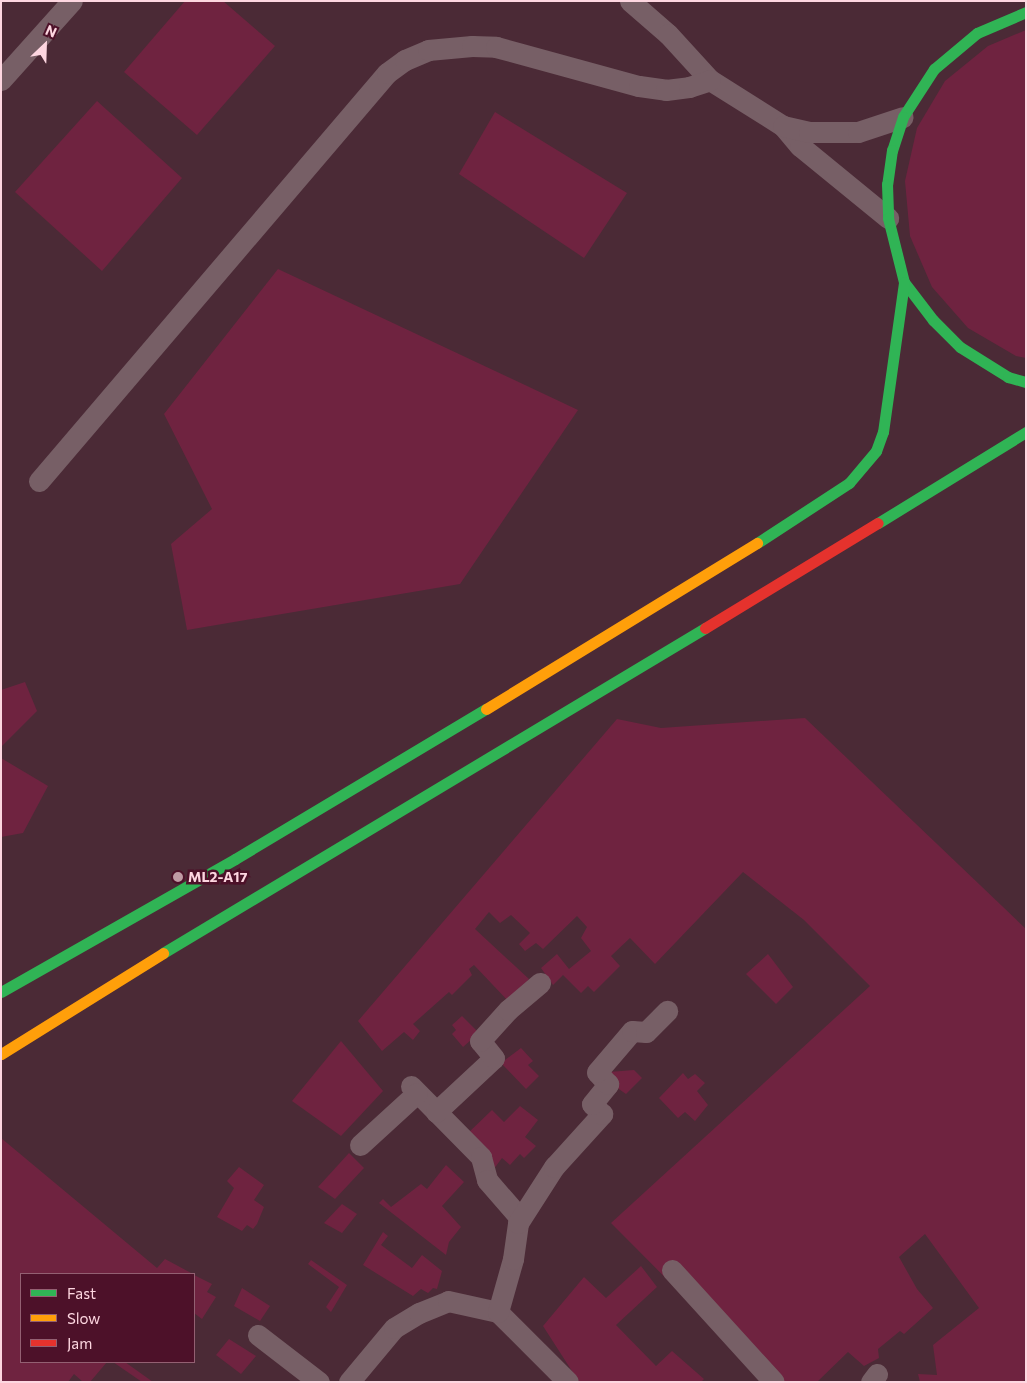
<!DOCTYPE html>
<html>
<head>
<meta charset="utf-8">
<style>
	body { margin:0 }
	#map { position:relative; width:1027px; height:1383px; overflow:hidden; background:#4b2a36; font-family:Commissioner,sans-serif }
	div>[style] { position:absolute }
	.green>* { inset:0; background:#6f2340 }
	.street>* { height:21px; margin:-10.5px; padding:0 10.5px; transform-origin:10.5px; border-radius:10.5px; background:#775f66 }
	.fast>* { height:11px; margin:-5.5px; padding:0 5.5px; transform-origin:5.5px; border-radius:5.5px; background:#30b455 }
	.slow>* { height:11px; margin:-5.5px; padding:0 5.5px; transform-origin:5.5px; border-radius:5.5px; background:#ff9f0a }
	.jam>* { height:11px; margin:-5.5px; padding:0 5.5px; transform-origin:5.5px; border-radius:5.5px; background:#e5322d }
	.dots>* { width:14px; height:14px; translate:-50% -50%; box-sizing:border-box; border:2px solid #4d1129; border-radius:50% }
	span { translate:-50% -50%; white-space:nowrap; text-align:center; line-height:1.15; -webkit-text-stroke:5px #4d1129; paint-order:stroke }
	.poi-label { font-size:14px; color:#fdd6e0; font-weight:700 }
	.left { translate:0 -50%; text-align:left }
	.frame { position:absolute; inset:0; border:2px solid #fdd6e0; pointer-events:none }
	.legend { position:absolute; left:20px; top:1273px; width:175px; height:90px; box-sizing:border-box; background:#4d1129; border:1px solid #936072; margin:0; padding:6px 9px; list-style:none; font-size:15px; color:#fdd6e0 }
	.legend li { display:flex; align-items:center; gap:10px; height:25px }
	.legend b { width:25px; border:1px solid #936072 }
	.north { position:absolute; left:20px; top:20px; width:50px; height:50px; -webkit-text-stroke:4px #4d1129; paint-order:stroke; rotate:24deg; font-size:14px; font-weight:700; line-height:20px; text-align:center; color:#fdd6e0 }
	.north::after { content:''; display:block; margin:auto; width:18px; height:22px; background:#fdd6e0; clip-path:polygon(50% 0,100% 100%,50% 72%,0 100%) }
</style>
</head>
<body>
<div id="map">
	<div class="green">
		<div style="clip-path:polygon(185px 1px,223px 1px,275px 46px,197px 135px,124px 72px)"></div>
		<div style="clip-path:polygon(1026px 30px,1026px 358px,1016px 356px,968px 328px,932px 287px,910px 236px,905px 181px,917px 128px,945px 81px,988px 46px)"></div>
		<div style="clip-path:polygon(97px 101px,182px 178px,102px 271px,15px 192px)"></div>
		<div style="clip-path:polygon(495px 112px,627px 193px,584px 258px,459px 174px)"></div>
		<div style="clip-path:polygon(278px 269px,578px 410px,460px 584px,187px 630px,171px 544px,212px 509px,164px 414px)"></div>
		<div style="clip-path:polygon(25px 682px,37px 711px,1px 747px,1px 690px)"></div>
		<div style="clip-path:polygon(805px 718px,1026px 929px,1026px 1379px,1022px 1382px,920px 1382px,918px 1374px,937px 1375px,933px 1345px,979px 1308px,925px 1234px,899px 1257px,917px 1289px,933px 1308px,904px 1334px,900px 1331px,878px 1349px,879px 1358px,864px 1366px,848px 1352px,817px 1382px,778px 1382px,762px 1375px,611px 1223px,870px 986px,804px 920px,743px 872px,655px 964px,630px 938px,611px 956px,620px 966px,594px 992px,588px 986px,581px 993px,563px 975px,553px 985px,541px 968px,557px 954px,569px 969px,591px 951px,581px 938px,587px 927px,577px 916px,543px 949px,536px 943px,525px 951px,519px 944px,530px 933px,511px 915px,500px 923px,489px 912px,475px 929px,529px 979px,509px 1002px,474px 965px,469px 969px,472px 975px,452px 995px,449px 992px,413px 1024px,420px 1031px,413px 1040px,404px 1032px,382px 1051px,358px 1021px,617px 719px,661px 728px)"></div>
		<div style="clip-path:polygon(1px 758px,48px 786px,23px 833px,1px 837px)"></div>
		<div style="clip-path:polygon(768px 954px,793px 987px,776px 1004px,746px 974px)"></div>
		<div style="clip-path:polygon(462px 1016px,479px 1033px,463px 1047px,452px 1034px,456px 1030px,452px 1025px)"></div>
		<div style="clip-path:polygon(341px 1041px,383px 1091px,341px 1136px,292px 1101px)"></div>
		<div style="clip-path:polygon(521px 1048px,533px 1061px,528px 1065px,539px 1076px,526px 1089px,501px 1063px)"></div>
		<div style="clip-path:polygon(634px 1070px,642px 1078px,626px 1094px,613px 1085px,609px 1072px)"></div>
		<div style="clip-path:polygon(683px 1073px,688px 1079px,695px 1074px,705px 1083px,697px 1091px,708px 1105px,695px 1121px,685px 1112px,678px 1118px,659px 1098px)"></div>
		<div style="clip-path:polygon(520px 1106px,538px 1120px,525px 1137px,536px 1146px,524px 1158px,520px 1154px,510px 1165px,502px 1158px,490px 1174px,467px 1134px,492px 1110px,504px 1122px)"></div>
		<div style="clip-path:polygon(1px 1138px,157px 1268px,165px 1259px,193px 1274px,21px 1274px,21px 1362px,107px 1362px,90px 1382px,83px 1382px,74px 1374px,68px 1382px,1px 1382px)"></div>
		<div style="clip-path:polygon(349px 1153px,364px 1168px,335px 1199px,318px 1187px)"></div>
		<div style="clip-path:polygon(446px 1165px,464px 1182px,442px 1206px,461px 1227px,449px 1242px,446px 1255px,379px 1203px,383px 1199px,391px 1207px,421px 1184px,427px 1189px)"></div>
		<div style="clip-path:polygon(239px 1167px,264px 1185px,254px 1200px,264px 1207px,257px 1224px,253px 1229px,247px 1225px,242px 1231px,217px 1217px,234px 1188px,227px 1181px)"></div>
		<div style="clip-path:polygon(342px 1204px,357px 1214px,342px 1233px,324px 1223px)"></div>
		<div style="clip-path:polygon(383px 1232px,388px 1236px,381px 1245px,412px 1268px,422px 1255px,442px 1271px,437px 1289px,433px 1288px,428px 1293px,421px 1289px,413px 1296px,363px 1265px)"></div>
		<div style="clip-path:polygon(311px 1260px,347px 1285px,331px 1312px,326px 1307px,339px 1287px,308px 1264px)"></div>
		<div style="clip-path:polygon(641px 1266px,657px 1287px,616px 1325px,656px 1366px,672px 1351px,704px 1379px,701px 1382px,579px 1382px,543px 1326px,584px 1277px,606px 1298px)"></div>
		<div style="clip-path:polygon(194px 1275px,212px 1284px,207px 1292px,216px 1297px,202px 1319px,194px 1313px)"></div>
		<div style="clip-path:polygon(242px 1288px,270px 1306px,260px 1321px,234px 1306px)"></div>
		<div style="clip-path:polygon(229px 1339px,256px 1356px,241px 1374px,216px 1355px)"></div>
		<div style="clip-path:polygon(113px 1362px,125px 1362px,153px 1382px,142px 1382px)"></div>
	</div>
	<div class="street">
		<div style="left:630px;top:1px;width:50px;rotate:41deg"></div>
		<div style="left:668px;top:34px;width:62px;rotate:47.6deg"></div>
		<div style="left:710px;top:80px;width:86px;rotate:32.2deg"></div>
		<div style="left:783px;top:126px;width:26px;rotate:50deg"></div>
		<div style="left:800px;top:146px;width:114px;rotate:39.3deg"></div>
		<div style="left:1px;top:80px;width:106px;rotate:-48.1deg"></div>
		<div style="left:783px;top:126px;width:27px;rotate:13deg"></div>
		<div style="left:809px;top:132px;width:49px"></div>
		<div style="left:858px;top:132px;width:47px;rotate:-18.4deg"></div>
		<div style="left:39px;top:481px;width:536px;rotate:-49.54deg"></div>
		<div style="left:387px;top:73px;width:22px;rotate:-36deg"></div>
		<div style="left:405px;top:60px;width:25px;rotate:-23deg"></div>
		<div style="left:428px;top:50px;width:44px;rotate:-5.2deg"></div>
		<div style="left:472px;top:46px;width:24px;rotate:2deg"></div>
		<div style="left:496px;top:47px;width:148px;rotate:15.3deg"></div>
		<div style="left:639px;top:86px;width:27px;rotate:8deg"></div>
		<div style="left:666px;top:90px;width:23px;rotate:-7deg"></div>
		<div style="left:689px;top:87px;width:22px;rotate:-18deg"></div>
		<div style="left:411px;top:1086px;width:100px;rotate:45.4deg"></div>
		<div style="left:481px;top:1157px;width:24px;rotate:75deg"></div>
		<div style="left:487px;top:1180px;width:50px;rotate:49deg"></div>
		<div style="left:436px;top:1112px;width:79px;rotate:-43deg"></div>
		<div style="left:494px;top:1058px;width:22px;rotate:-129deg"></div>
		<div style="left:480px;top:1041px;width:42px;rotate:-47.9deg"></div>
		<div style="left:508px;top:1010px;width:42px;rotate:-40.2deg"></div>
		<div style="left:360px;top:1145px;width:77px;rotate:-42.4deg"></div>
		<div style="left:672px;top:1270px;width:151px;rotate:47.7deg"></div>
		<div style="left:258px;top:1335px;width:77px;rotate:37.6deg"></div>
		<div style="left:349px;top:1382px;width:70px;rotate:-50.2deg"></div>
		<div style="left:394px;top:1328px;width:29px;rotate:-31deg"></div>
		<div style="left:419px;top:1313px;width:31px;rotate:-22deg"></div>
		<div style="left:448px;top:1301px;width:51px;rotate:12.4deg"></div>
		<div style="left:568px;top:1382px;width:99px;rotate:-135deg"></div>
		<div style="left:498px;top:1312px;width:55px;rotate:-74.2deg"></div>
		<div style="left:513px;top:1259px;width:36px;rotate:-82deg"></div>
		<div style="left:518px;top:1223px;width:67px;rotate:-57.3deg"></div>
		<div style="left:554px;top:1167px;width:72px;rotate:-47.8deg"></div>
		<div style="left:602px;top:1114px;width:14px;rotate:-135deg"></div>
		<div style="left:592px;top:1104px;width:26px;rotate:-51deg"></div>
		<div style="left:608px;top:1084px;width:16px;rotate:-133deg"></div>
		<div style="left:597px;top:1072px;width:54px;rotate:-49.5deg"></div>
		<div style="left:632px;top:1031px;width:14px;rotate:4deg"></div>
		<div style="left:646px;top:1032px;width:30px;rotate:-45deg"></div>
		<div style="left:871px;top:1382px;width:10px;rotate:-53deg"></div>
	</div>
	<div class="fast">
		<div style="left:1026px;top:12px;width:53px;rotate:156.8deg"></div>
		<div style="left:977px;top:33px;width:56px;rotate:140.1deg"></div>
		<div style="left:934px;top:69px;width:57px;rotate:122.9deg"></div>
		<div style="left:903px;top:117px;width:35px;rotate:108deg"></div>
		<div style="left:892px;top:150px;width:34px;rotate:98deg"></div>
		<div style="left:887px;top:184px;width:34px;rotate:88deg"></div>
		<div style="left:888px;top:218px;width:66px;rotate:76deg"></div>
		<div style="left:904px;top:282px;width:48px;rotate:52.7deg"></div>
		<div style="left:933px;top:320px;width:38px;rotate:45deg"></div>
		<div style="left:960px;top:347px;width:57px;rotate:32deg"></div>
		<div style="left:1008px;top:377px;width:19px;rotate:16deg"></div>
		<div style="left:878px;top:523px;width:174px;rotate:-31.6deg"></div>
		<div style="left:757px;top:543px;width:110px;rotate:-33.1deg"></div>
		<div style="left:849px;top:483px;width:42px;rotate:-49.8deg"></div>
		<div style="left:876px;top:451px;width:20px;rotate:-70deg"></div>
		<div style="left:883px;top:432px;width:151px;rotate:-82deg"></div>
		<div style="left:163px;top:953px;width:632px;rotate:-30.95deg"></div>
		<div style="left:1px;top:992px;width:269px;rotate:-29.6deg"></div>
		<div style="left:235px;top:859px;width:292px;rotate:-30.9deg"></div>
	</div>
	<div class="slow">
		<div style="left:486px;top:709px;width:318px;rotate:-31.5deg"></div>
		<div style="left:1px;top:1054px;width:191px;rotate:-31.9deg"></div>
	</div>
	<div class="jam">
		<div style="left:705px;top:628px;width:202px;rotate:-31.3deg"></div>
	</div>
	<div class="dots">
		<div style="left:178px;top:877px;background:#bf9aa4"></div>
	</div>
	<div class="poi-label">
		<span class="left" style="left:188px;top:877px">ML2-A17</span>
	</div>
	<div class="frame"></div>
	<ul class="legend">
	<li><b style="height:6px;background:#30b455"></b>Fast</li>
	<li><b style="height:6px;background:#ff9f0a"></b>Slow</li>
	<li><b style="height:6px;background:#e5322d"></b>Jam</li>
	</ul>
	<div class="north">N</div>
</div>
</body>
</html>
